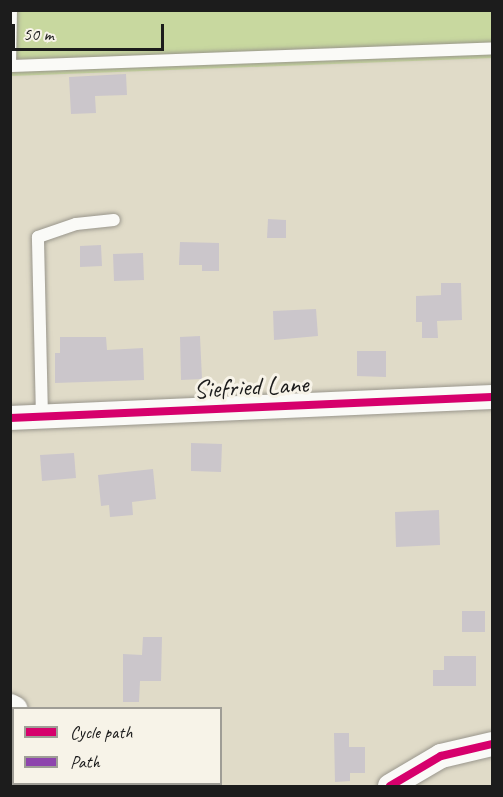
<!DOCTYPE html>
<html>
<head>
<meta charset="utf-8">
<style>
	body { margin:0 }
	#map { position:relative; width:503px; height:797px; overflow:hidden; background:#e0dbc8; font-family:Caveat,sans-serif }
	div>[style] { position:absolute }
	.green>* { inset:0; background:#c8d89f }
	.building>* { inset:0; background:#cbc6cb }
	.roads { filter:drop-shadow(0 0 2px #99968c) drop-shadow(0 0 2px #99968c) }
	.service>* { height:12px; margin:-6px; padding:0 6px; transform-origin:6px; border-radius:6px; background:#fafaf7 }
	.minor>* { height:24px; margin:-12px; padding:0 12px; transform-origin:12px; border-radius:12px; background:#fafaf7 }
	.tertiary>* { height:28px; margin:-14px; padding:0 14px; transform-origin:14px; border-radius:14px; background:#fafaf7 }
	.quiet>* { height:6px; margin-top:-3px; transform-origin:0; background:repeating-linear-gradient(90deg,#8e44ad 0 12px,transparent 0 18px) }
	.cycleway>* { height:8px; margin:-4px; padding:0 4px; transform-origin:4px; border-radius:4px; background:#d6006c }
	span { translate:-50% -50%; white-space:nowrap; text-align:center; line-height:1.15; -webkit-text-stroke:6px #f7f3e8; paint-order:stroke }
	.street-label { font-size:26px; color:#1c1c1c }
	.frame { position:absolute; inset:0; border:12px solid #1c1c1c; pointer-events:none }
	.legend { position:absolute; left:12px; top:707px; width:210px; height:78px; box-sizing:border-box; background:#f7f3e8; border:2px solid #9f9d96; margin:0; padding:8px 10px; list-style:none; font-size:18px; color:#1c1c1c }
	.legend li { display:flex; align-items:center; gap:12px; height:30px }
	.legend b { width:30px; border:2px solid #9f9d96 }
	.scale { position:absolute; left:12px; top:24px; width:152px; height:27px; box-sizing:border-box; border:3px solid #1c1c1c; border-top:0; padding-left:8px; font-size:18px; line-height:21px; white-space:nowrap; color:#1c1c1c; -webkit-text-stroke:4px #f7f3e8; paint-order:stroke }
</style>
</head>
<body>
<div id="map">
	<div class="green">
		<div style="clip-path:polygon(10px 11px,492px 11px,492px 58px,11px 76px)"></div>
	</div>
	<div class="building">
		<div style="clip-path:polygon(126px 74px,127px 95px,95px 96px,96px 113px,71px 114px,69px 77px)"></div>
		<div style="clip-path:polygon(268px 219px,286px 220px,286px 238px,267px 238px)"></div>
		<div style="clip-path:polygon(180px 242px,219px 243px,219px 271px,202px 271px,202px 265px,179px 265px)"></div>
		<div style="clip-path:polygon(101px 245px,102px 266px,80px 267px,80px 246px)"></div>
		<div style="clip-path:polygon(143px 253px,144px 280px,114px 281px,113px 254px)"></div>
		<div style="clip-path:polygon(441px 283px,461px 283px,462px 320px,437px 321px,438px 338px,422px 338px,422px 322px,416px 322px,416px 296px,441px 295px)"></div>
		<div style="clip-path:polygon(316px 309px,318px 336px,274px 340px,273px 311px)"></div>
		<div style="clip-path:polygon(200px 336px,202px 379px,181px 380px,180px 337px)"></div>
		<div style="clip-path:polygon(60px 337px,106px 337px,107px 350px,143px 348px,144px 380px,55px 383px,55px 353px,60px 353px)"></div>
		<div style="clip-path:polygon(357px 351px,386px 351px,386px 377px,357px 376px)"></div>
		<div style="clip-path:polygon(191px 443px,222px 444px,221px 472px,191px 471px)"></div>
		<div style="clip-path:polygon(74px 453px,76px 478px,42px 481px,40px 455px)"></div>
		<div style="clip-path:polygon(153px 469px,156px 499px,132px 502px,133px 515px,110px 517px,109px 505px,101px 506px,98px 475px)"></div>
		<div style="clip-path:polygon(439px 510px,440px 545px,396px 547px,395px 512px)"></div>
		<div style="clip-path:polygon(462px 611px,485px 611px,485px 632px,462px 632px)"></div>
		<div style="clip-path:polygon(143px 637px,162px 637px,161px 681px,140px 681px,139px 702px,123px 702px,123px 654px,142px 655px)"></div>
		<div style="clip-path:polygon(444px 656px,476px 656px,476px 686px,433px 686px,433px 670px,444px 670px)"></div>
		<div style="clip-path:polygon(334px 733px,349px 733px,349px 747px,365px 747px,365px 773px,350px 773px,350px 781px,335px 782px)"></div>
	</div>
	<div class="roads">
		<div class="service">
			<div style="left:10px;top:66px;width:56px;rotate:-89deg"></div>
			<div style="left:11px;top:66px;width:481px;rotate:-2.1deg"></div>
			<div style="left:42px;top:417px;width:180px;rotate:-91.3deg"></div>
			<div style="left:38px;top:237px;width:40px;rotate:-18.9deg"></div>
			<div style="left:76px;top:224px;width:38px;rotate:-6deg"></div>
		</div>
		<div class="minor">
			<div style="left:10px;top:418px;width:482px;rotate:-2.5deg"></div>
			<div style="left:168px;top:784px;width:4px;rotate:34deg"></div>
			<div style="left:390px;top:786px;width:59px;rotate:-30.5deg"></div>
			<div style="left:441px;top:756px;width:52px;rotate:-13.2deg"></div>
		</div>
		<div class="tertiary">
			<div style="left:10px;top:708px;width:4px;rotate:27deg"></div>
			<div style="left:93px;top:786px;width:2px;rotate:-63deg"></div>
		</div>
	</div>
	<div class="quiet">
		<div style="left:114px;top:784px;width:2px;rotate:90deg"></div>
	</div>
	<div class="cycleway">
		<div style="left:10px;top:418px;width:482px;rotate:-2.5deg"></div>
		<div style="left:390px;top:786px;width:59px;rotate:-30.5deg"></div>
		<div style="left:441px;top:756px;width:52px;rotate:-13.2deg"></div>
	</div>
	<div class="street-label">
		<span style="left:251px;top:387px;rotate:-3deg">Siefried Lane</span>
	</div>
	<div class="frame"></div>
	<ul class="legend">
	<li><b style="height:8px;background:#d6006c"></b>Cycle path</li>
	<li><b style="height:8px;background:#8e44ad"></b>Path</li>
	</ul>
	<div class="scale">50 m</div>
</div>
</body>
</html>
